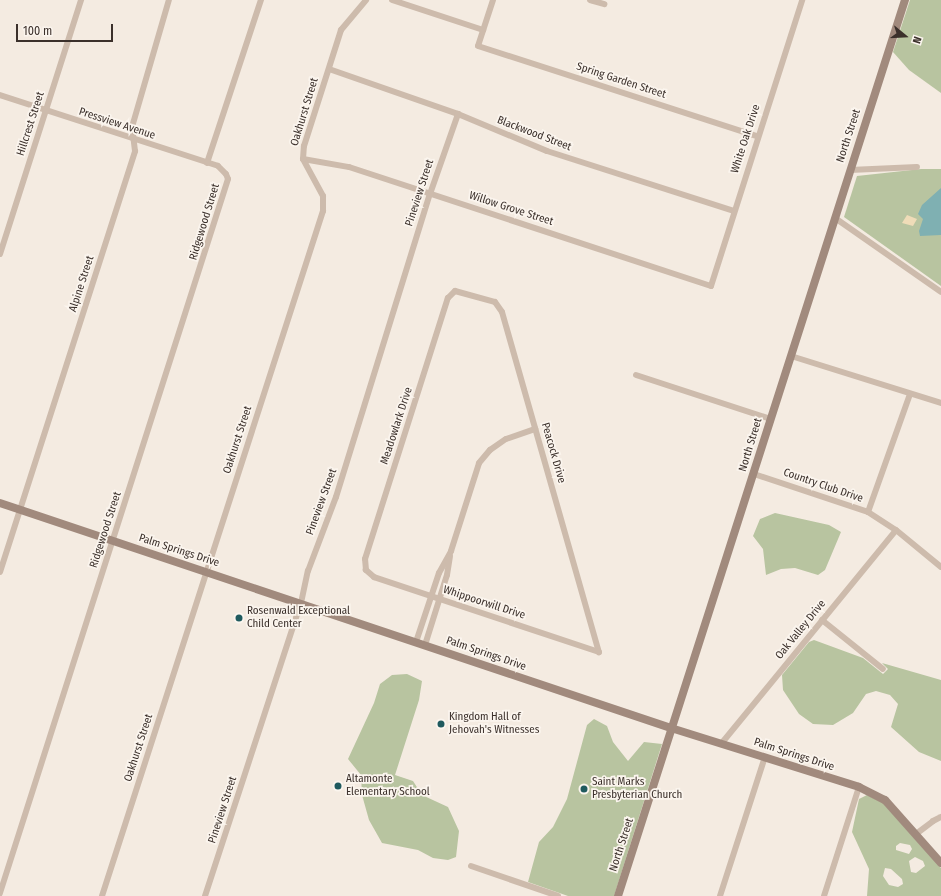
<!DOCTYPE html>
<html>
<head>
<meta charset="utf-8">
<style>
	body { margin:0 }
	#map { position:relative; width:941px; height:896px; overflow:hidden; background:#f4ebe1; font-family:"Fira Sans Condensed",sans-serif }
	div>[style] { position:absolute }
	.green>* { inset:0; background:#b8c4a0 }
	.sand>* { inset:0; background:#efdcb8 }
	.water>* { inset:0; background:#7fb0b2 }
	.street>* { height:6px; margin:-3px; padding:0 3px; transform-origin:3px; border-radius:3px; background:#cdbbac }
	.secondary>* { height:8px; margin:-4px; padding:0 4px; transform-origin:4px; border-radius:4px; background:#a18a7d }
	.dots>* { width:11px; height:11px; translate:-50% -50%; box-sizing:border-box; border:2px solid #fbf5ee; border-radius:50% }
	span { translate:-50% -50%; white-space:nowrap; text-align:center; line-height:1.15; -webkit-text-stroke:3.5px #fbf5ee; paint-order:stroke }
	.street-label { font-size:11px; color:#3b302b }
	.poi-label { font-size:11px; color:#3b302b }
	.left { translate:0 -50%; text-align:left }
	.north { position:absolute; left:885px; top:16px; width:40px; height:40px; -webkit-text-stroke:3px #fbf5ee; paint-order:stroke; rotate:108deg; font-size:11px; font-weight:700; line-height:16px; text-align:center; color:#3b302b }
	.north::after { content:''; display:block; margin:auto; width:14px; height:18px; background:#3b302b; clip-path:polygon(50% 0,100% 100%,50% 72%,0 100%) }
	.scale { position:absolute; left:16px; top:24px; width:97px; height:18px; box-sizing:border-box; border:2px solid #3b302b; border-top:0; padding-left:5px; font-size:12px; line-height:14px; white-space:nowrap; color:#3b302b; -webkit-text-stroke:3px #fbf5ee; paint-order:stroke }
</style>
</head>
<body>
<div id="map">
	<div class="green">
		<div style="clip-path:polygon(910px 0,941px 0,941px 93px,909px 70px,893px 52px)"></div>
		<div style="clip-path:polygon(921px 169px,941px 169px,941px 286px,844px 217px,857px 176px)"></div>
		<div style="clip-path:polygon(775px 513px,829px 525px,841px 532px,825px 570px,818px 575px,795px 568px,781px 569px,766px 575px,763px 549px,753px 536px,760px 519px)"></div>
		<div style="clip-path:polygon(814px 640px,863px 658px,883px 674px,888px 669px,882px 663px,941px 680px,941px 761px,919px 752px,891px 727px,898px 704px,890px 695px,876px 691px,866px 694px,853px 713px,833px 725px,813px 724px,799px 714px,783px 690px,782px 675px,809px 642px)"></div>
		<div style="clip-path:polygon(407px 674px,422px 681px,419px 700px,395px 775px,413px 781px,422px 795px,448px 807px,459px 831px,456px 857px,448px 860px,433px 858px,418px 850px,382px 843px,369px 820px,362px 795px,361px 775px,348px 759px,374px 703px,380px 684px,392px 675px)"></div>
		<div style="clip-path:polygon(594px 719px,607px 726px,613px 742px,628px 761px,644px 742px,662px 744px,614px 896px,568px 896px,528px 882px,539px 842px,553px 827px,567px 799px,587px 725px)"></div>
		<div style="clip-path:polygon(evenodd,867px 795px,883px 803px,941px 868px,941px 896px,867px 896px,869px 869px,852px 832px,859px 799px,867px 795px,900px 843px,910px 845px,912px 849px,909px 854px,896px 850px,896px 846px,900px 843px,867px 795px,915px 857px,923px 861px,925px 866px,916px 873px,911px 872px,909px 861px,915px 857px,867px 795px,885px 868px,891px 869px,902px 879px,903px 884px,898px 887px,889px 885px,883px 876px,885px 868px)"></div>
	</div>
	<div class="sand">
		<div style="clip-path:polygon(907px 215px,917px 219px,913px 226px,902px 223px)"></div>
	</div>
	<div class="water">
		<div style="clip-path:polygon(941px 188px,941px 235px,920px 236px,919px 231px,923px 219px,918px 214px,922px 205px)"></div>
	</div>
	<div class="street">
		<div style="left:392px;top:0;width:96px;rotate:18.2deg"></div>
		<div style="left:493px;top:0;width:48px;rotate:108.1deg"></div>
		<div style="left:478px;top:46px;width:293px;rotate:17.9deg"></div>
		<div style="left:590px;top:0;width:15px;rotate:16deg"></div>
		<div style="left:329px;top:69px;width:137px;rotate:19.2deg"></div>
		<div style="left:458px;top:114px;width:96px;rotate:22.6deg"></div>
		<div style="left:547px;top:151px;width:196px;rotate:17.8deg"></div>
		<div style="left:0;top:95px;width:229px;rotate:18deg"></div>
		<div style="left:218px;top:166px;width:11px;rotate:45deg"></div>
		<div style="left:226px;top:174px;width:5px;rotate:68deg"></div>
		<div style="left:228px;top:179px;width:750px;rotate:107.71deg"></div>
		<div style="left:303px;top:159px;width:47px;rotate:9.9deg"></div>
		<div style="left:349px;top:167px;width:381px;rotate:18.2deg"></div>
		<div style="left:711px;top:286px;width:300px;rotate:-72.3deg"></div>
		<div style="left:207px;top:163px;width:172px;rotate:-71.7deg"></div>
		<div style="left:850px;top:170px;width:67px;rotate:-2.6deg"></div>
		<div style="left:835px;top:218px;width:129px;rotate:34.9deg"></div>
		<div style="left:0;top:254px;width:267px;rotate:-72.3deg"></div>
		<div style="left:455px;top:291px;width:41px;rotate:15.4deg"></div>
		<div style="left:495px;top:302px;width:12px;rotate:55deg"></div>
		<div style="left:502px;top:312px;width:354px;rotate:74.1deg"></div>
		<div style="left:599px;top:652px;width:237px;rotate:-161.6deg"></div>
		<div style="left:374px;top:577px;width:11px;rotate:-139deg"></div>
		<div style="left:366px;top:570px;width:11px;rotate:-95deg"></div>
		<div style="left:365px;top:559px;width:274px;rotate:-72.4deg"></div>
		<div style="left:448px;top:298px;width:10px;rotate:-45deg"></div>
		<div style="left:791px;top:356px;width:157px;rotate:17.4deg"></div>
		<div style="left:636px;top:375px;width:142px;rotate:18.1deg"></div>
		<div style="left:754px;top:474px;width:120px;rotate:18.4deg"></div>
		<div style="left:868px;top:512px;width:33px;rotate:33deg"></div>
		<div style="left:896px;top:530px;width:58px;rotate:39.4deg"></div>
		<div style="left:868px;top:512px;width:125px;rotate:-70.4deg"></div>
		<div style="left:0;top:572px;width:442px;rotate:-72.2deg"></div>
		<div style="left:135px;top:151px;width:24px;rotate:-97deg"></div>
		<div style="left:132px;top:127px;width:132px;rotate:-73.8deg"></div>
		<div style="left:822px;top:620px;width:78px;rotate:38.8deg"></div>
		<div style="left:416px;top:642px;width:73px;rotate:-71.6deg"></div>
		<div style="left:439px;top:573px;width:25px;rotate:-61deg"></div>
		<div style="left:451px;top:551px;width:92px;rotate:-72.3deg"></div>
		<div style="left:479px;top:463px;width:17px;rotate:-50deg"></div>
		<div style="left:490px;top:450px;width:19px;rotate:-35deg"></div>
		<div style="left:506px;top:439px;width:31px;rotate:-19deg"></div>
		<div style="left:425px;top:645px;width:73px;rotate:-72.6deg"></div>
		<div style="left:447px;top:575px;width:19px;rotate:-81deg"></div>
		<div style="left:721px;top:744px;width:276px;rotate:-50.7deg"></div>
		<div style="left:916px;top:834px;width:21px;rotate:-37deg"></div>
		<div style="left:933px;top:821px;width:9px;rotate:-27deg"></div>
		<div style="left:471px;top:866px;width:92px;rotate:19deg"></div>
		<div style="left:102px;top:896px;width:720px;rotate:-72.12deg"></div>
		<div style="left:323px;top:211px;width:15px;rotate:-90deg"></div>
		<div style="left:323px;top:196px;width:42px;rotate:-118.4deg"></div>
		<div style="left:303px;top:159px;width:13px;rotate:-86deg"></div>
		<div style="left:304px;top:146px;width:122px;rotate:-72.3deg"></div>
		<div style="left:341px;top:30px;width:39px;rotate:-50deg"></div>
		<div style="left:205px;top:896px;width:308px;rotate:-71.9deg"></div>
		<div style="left:301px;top:603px;width:33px;rotate:-78deg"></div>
		<div style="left:308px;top:571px;width:79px;rotate:-69.3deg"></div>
		<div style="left:336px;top:497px;width:317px;rotate:-72.8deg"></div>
		<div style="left:430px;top:194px;width:85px;rotate:-70.7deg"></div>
		<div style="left:720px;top:896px;width:146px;rotate:-72.1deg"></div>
		<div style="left:824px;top:896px;width:114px;rotate:-72.2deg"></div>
	</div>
	<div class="secondary">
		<div style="left:0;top:503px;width:708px;rotate:18.54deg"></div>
		<div style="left:671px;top:728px;width:197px;rotate:17.4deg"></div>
		<div style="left:859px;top:787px;width:29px;rotate:27deg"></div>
		<div style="left:885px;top:800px;width:84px;rotate:48.4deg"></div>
		<div style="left:618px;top:896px;width:941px;rotate:-72.24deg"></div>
	</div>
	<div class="dots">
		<div style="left:239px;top:618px;background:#1f5a5e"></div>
		<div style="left:441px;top:724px;background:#1f5a5e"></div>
		<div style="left:338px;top:786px;background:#1f5a5e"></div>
		<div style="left:584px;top:789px;background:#1f5a5e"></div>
	</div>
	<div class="street-label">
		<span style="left:621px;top:81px;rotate:18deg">Spring Garden Street</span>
		<span style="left:305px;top:112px;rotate:-73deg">Oakhurst Street</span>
		<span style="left:31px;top:124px;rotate:-72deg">Hillcrest Street</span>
		<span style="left:117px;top:124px;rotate:18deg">Pressview Avenue</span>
		<span style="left:534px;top:134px;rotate:21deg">Blackwood Street</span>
		<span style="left:849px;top:136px;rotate:-72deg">North Street</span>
		<span style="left:746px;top:139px;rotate:-72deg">White Oak Drive</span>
		<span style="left:420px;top:193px;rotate:-72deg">Pineview Street</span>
		<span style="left:511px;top:209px;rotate:18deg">Willow Grove Street</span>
		<span style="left:205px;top:222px;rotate:-73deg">Ridgewood Street</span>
		<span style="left:82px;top:284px;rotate:-72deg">Alpine Street</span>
		<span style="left:397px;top:426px;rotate:-72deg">Meadowlark Drive</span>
		<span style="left:238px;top:440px;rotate:-72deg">Oakhurst Street</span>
		<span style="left:751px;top:445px;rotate:-73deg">North Street</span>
		<span style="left:553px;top:453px;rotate:74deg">Peacock Drive</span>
		<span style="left:823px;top:486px;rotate:19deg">Country Club Drive</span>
		<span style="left:322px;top:502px;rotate:-70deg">Pineview Street</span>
		<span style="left:106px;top:530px;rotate:-72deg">Ridgewood Street</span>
		<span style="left:179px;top:551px;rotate:18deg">Palm Springs Drive</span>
		<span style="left:484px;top:603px;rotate:18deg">Whippoorwill Drive</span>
		<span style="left:801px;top:630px;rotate:-51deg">Oak Valley Drive</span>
		<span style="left:486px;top:654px;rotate:19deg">Palm Springs Drive</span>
		<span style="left:139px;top:748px;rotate:-72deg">Oakhurst Street</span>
		<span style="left:794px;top:755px;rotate:18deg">Palm Springs Drive</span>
		<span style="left:223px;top:810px;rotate:-72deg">Pineview Street</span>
		<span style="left:622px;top:845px;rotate:-72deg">North Street</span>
	</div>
	<div class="poi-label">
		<span class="left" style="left:247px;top:618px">Rosenwald Exceptional<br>Child Center</span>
		<span class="left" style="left:449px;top:724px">Kingdom Hall of<br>Jehovah's Witnesses</span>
		<span class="left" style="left:346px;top:786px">Altamonte<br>Elementary School</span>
		<span class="left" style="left:592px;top:789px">Saint Marks<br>Presbyterian Church</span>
	</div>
	<div class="north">N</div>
	<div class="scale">100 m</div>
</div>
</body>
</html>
